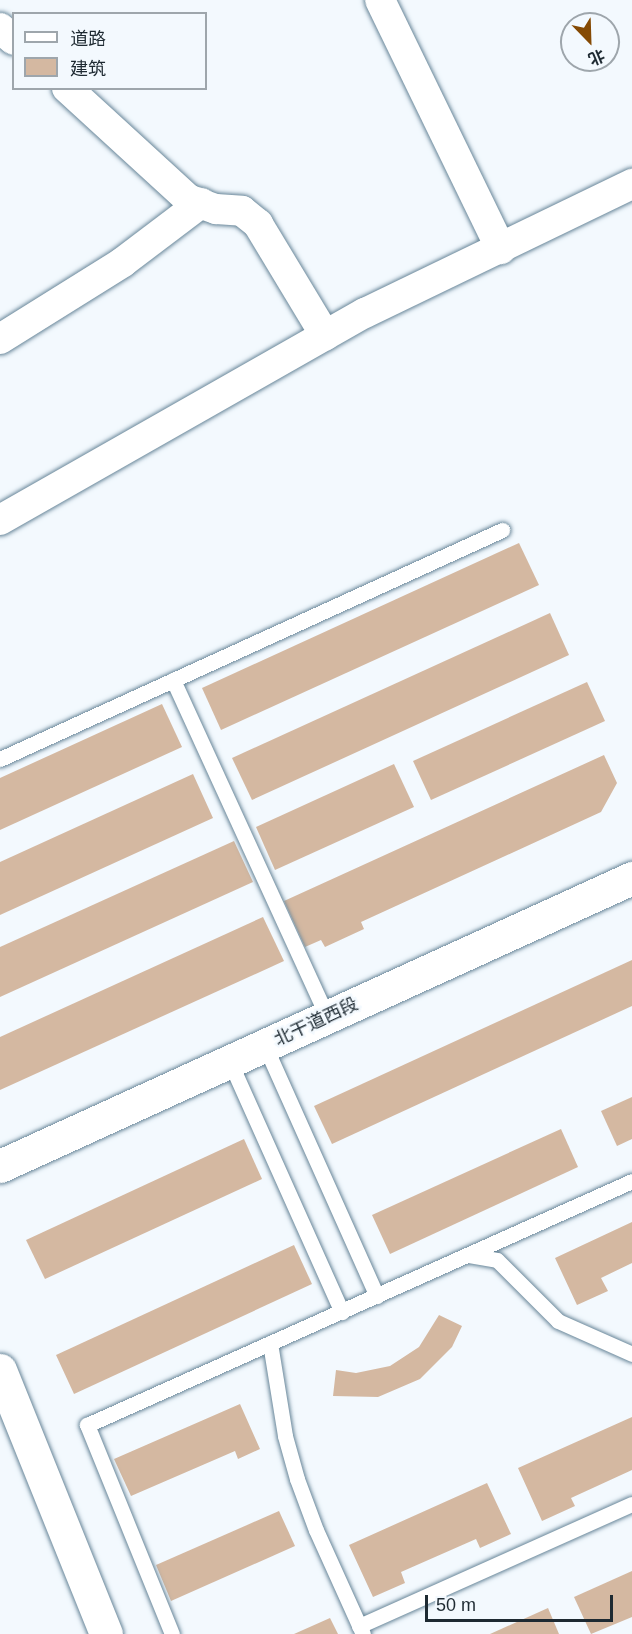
<!DOCTYPE html>
<html>
<head>
<meta charset="utf-8">
<style>
	body { margin:0 }
	#map { position:relative; width:632px; height:1634px; overflow:hidden; background:#f3f9fe; font-family:Helvetica,"Noto Sans SC",sans-serif }
	div>[style] { position:absolute }
	.building>* { inset:0; background:#d4b8a1 }
	.roads { filter:drop-shadow(0 0 2px #688699) drop-shadow(0 0 2px #688699) }
	.lane>* { height:15px; margin:-7.5px; padding:0 7.5px; transform-origin:7.5px; border-radius:7.5px; background:#fff }
	.street>* { height:30px; margin:-15px; padding:0 15px; transform-origin:15px; border-radius:15px; background:#fff }
	.secondary>* { height:33px; margin:-16.5px; padding:0 16.5px; transform-origin:16.5px; border-radius:16.5px; background:#fff }
	span { translate:-50% -50%; white-space:nowrap; text-align:center; line-height:1.15; -webkit-text-stroke:5px #f3f9fe; paint-order:stroke }
	.street-label { font-size:18px; color:#1e2a32 }
	.legend { position:absolute; left:12px; top:12px; width:195px; height:78px; box-sizing:border-box; background:#f3f9fe; border:2px solid #9ea6ac; margin:0; padding:8px 10px; list-style:none; font-size:18px; color:#1e2a32 }
	.legend li { display:flex; align-items:center; gap:12px; height:30px }
	.legend b { width:30px; border:2px solid #9ea6ac }
	.north { position:absolute; left:560px; top:12px; width:60px; height:60px; box-sizing:border-box; background:#f3f9fe; border:2px solid #9ea6ac; border-radius:50%; rotate:157deg; font-size:16px; font-weight:700; line-height:24px; text-align:center; color:#1e2a32 }
	.north::after { content:''; display:block; margin:auto; width:21px; height:27px; background:#854a04; clip-path:polygon(50% 0,100% 100%,50% 72%,0 100%) }
	.scale { position:absolute; left:425px; top:1595px; width:188px; height:27px; box-sizing:border-box; border:3px solid #1e2a32; border-top:0; padding-left:8px; font-size:18px; line-height:21px; white-space:nowrap; color:#1e2a32; -webkit-text-stroke:4px #f3f9fe; paint-order:stroke }
</style>
</head>
<body>
<div id="map">
	<div class="building">
		<div style="clip-path:polygon(519px 543px,539px 585px,221px 730px,202px 688px)"></div>
		<div style="clip-path:polygon(550px 613px,569px 655px,252px 800px,232px 758px)"></div>
		<div style="clip-path:polygon(587px 682px,605px 721px,431px 800px,413px 761px)"></div>
		<div style="clip-path:polygon(162px 704px,182px 747px,0 830px,0 778px)"></div>
		<div style="clip-path:polygon(604px 755px,617px 783px,601px 812px,361px 922px,364px 929px,325px 947px,321px 940px,305px 947px,284px 901px)"></div>
		<div style="clip-path:polygon(394px 764px,414px 807px,275px 870px,256px 827px)"></div>
		<div style="clip-path:polygon(193px 774px,213px 818px,0 915px,0 862px)"></div>
		<div style="clip-path:polygon(234px 841px,253px 882px,0 997px,0 947px)"></div>
		<div style="clip-path:polygon(263px 917px,284px 961px,0 1090px,0 1037px)"></div>
		<div style="clip-path:polygon(632px 960px,632px 1006px,332px 1144px,314px 1106px)"></div>
		<div style="clip-path:polygon(632px 1097px,632px 1139px,617px 1146px,601px 1111px)"></div>
		<div style="clip-path:polygon(561px 1129px,578px 1167px,390px 1254px,372px 1215px)"></div>
		<div style="clip-path:polygon(244px 1139px,262px 1179px,45px 1279px,26px 1240px)"></div>
		<div style="clip-path:polygon(632px 1222px,632px 1263px,601px 1278px,608px 1291px,577px 1305px,555px 1258px)"></div>
		<div style="clip-path:polygon(294px 1245px,312px 1284px,74px 1394px,56px 1355px)"></div>
		<div style="clip-path:polygon(439px 1315px,462px 1326px,452px 1347px,420px 1379px,378px 1397px,333px 1396px,336px 1370px,356px 1373px,390px 1366px,419px 1347px)"></div>
		<div style="clip-path:polygon(240px 1404px,260px 1449px,238px 1459px,235px 1451px,131px 1496px,114px 1459px)"></div>
		<div style="clip-path:polygon(632px 1417px,632px 1470px,571px 1498px,575px 1506px,542px 1521px,518px 1468px)"></div>
		<div style="clip-path:polygon(487px 1483px,511px 1534px,480px 1548px,476px 1539px,401px 1572px,405px 1583px,373px 1597px,349px 1545px)"></div>
		<div style="clip-path:polygon(279px 1511px,295px 1546px,171px 1601px,156px 1565px)"></div>
		<div style="clip-path:polygon(632px 1571px,632px 1617px,591px 1634px,574px 1597px)"></div>
		<div style="clip-path:polygon(548px 1608px,559px 1634px,490px 1634px)"></div>
		<div style="clip-path:polygon(330px 1618px,338px 1634px,294px 1634px)"></div>
	</div>
	<div class="roads">
		<div class="lane">
			<div style="left:173px;top:680px;width:371px;rotate:65.4deg"></div>
			<div style="left:0;top:759px;width:552px;rotate:-24.52deg"></div>
			<div style="left:265px;top:1046px;width:274px;rotate:65.9deg"></div>
			<div style="left:230px;top:1062px;width:274px;rotate:65.9deg"></div>
			<div style="left:469px;top:1255px;width:28px;rotate:10deg"></div>
			<div style="left:497px;top:1260px;width:86px;rotate:45deg"></div>
			<div style="left:558px;top:1321px;width:81px;rotate:24deg"></div>
			<div style="left:270px;top:1343px;width:94px;rotate:80.8deg"></div>
			<div style="left:285px;top:1436px;width:45px;rotate:74.4deg"></div>
			<div style="left:297px;top:1479px;width:54px;rotate:69.6deg"></div>
			<div style="left:316px;top:1530px;width:114px;rotate:65.7deg"></div>
			<div style="left:359px;top:1626px;width:299px;rotate:-24.1deg"></div>
			<div style="left:172px;top:1634px;width:226px;rotate:-112.1deg"></div>
			<div style="left:87px;top:1425px;width:597px;rotate:-24.12deg"></div>
		</div>
		<div class="street">
			<div style="left:380px;top:0;width:277px;rotate:64.1deg"></div>
			<div style="left:0;top:28px;width:18px;rotate:41deg"></div>
			<div style="left:67px;top:88px;width:164px;rotate:42.5deg"></div>
			<div style="left:188px;top:199px;width:30px;rotate:20deg"></div>
			<div style="left:216px;top:209px;width:26px;rotate:4deg"></div>
			<div style="left:242px;top:211px;width:21px;rotate:39deg"></div>
			<div style="left:258px;top:224px;width:130px;rotate:58.9deg"></div>
			<div style="left:0;top:339px;width:145px;rotate:-32deg"></div>
			<div style="left:123px;top:262px;width:98px;rotate:-37.1deg"></div>
			<div style="left:0;top:520px;width:420px;rotate:-29.6deg"></div>
			<div style="left:365px;top:313px;width:297px;rotate:-25.8deg"></div>
		</div>
		<div class="secondary">
			<div style="left:0;top:1166px;width:695px;rotate:-24.5deg"></div>
			<div style="left:0;top:1370px;width:284px;rotate:68.1deg"></div>
		</div>
	</div>
	<div class="street-label">
		<span style="left:316px;top:1022px;rotate:-25deg">北干道西段</span>
	</div>
	<ul class="legend">
	<li><b style="height:8px;background:#fff"></b>道路</li>
	<li><b style="height:16px;background:#d4b8a1"></b>建筑</li>
	</ul>
	<div class="north">北</div>
	<div class="scale">50 m</div>
</div>
</body>
</html>
